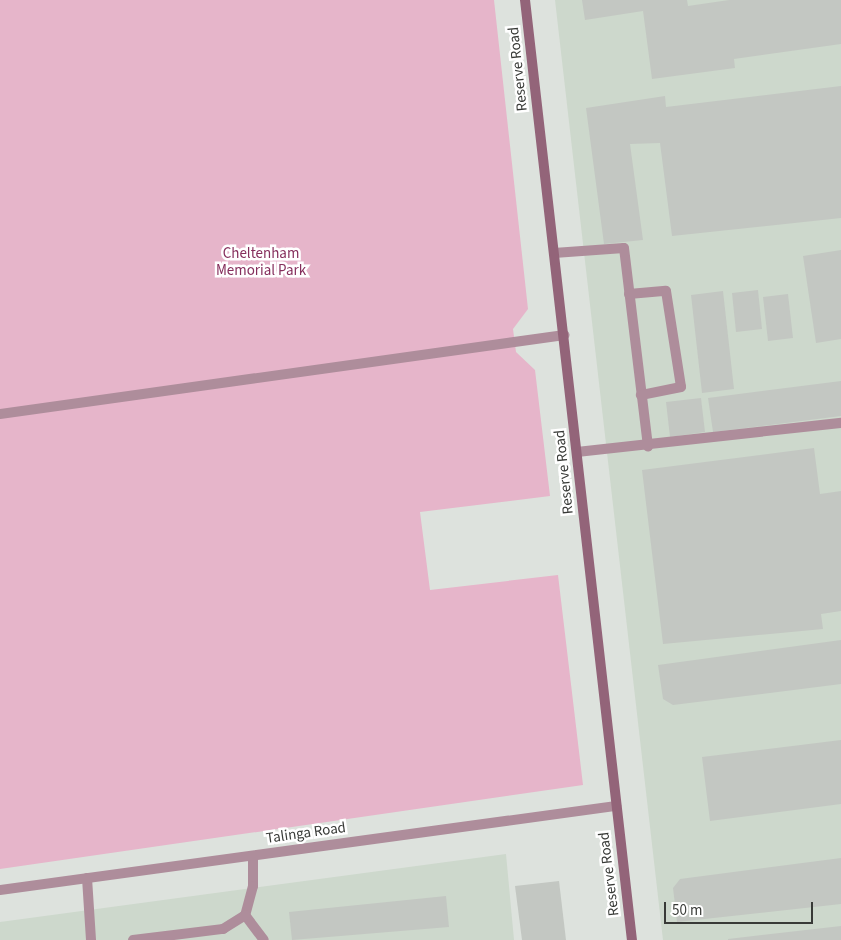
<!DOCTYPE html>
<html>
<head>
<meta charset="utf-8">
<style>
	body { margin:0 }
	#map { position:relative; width:841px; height:940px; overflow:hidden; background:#dde2dd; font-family:"Source Sans 3",sans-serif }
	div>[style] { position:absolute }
	.built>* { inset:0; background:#cdd8cc }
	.green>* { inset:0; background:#e6b5ca }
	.building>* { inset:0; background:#c3c7c2 }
	.lane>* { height:10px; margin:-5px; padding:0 5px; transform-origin:5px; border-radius:5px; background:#ae8d9b }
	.street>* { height:10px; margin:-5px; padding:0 5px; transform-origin:5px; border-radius:5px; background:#ae8d9b }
	.secondary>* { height:10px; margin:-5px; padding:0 5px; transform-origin:5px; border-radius:5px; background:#936479 }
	span { translate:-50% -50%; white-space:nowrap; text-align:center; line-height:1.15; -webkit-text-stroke:5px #fff; paint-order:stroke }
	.street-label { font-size:15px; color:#383a37 }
	.park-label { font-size:15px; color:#852e5c }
	.scale { position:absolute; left:664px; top:902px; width:149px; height:22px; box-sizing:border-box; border:2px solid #383a37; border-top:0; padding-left:6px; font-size:15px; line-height:18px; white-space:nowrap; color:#383a37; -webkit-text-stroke:4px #fff; paint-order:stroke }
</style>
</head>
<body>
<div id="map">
	<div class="built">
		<div style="clip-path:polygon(555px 0,841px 0,841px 940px,663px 940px)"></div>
		<div style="clip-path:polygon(506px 854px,514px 940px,0 940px,0 922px)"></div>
	</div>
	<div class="green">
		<div style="clip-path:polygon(0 0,494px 0,528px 309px,513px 329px,516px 352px,535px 370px,550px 496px,420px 512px,430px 590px,558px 575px,583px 785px,0 869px)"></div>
	</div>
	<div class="building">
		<div style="clip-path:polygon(582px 0,687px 0,688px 6px,729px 0,841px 0,841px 44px,734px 59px,735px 68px,652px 79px,643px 11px,585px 20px)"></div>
		<div style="clip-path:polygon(841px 86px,841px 218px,672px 236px,660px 143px,630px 144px,643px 240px,604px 244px,586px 108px,665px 96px,666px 107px)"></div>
		<div style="clip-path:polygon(841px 250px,841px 339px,816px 343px,803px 256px)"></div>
		<div style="clip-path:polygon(758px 290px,762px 329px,736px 332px,732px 293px)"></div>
		<div style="clip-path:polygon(723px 291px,734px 389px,702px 393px,691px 295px)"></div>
		<div style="clip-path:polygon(788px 294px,793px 338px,768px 341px,763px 297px)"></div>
		<div style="clip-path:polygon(841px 381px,841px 416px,713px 432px,708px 398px)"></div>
		<div style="clip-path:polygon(701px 398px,705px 432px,670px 437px,666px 402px)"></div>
		<div style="clip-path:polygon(814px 448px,820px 494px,841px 491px,841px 611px,821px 614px,823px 629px,663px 644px,642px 470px)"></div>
		<div style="clip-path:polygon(841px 640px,841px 684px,673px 705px,663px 699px,658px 665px)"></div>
		<div style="clip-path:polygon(841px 740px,841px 804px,710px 821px,702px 757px)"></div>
		<div style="clip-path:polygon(841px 858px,841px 904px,677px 922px,673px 888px,680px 879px)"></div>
		<div style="clip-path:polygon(559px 881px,566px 940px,522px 940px,515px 886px)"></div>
		<div style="clip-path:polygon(446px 896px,449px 927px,292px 940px,289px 912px)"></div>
		<div style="clip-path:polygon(841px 926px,841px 940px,728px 940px,728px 939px)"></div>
	</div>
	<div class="lane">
		<div style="left:554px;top:253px;width:70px;rotate:-4.1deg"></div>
		<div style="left:624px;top:248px;width:200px;rotate:83.1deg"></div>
		<div style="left:629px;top:294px;width:37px;rotate:-5deg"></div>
		<div style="left:666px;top:291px;width:97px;rotate:81.1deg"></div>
		<div style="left:681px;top:387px;width:41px;rotate:168.7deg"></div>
		<div style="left:0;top:414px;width:570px;rotate:-7.97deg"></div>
		<div style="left:577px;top:452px;width:266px;rotate:-6.3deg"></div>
		<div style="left:253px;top:856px;width:30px;rotate:90deg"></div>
		<div style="left:253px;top:886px;width:30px;rotate:105deg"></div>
		<div style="left:245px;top:915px;width:31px;rotate:53deg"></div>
		<div style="left:87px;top:878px;width:62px;rotate:86.3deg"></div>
		<div style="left:133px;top:940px;width:91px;rotate:-7deg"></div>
		<div style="left:223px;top:929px;width:26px;rotate:-32deg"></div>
	</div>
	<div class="street">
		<div style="left:0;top:890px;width:622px;rotate:-7.77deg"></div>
	</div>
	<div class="secondary">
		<div style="left:525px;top:0;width:946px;rotate:83.51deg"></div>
	</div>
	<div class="street-label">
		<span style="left:518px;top:69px;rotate:-96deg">Reserve Road</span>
		<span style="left:564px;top:472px;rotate:-96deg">Reserve Road</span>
		<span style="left:306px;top:833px;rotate:-8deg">Talinga Road</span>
		<span style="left:609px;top:874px;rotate:-97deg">Reserve Road</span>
	</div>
	<div class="park-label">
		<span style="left:261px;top:262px">Cheltenham<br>Memorial Park</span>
	</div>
	<div class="scale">50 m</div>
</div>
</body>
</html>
